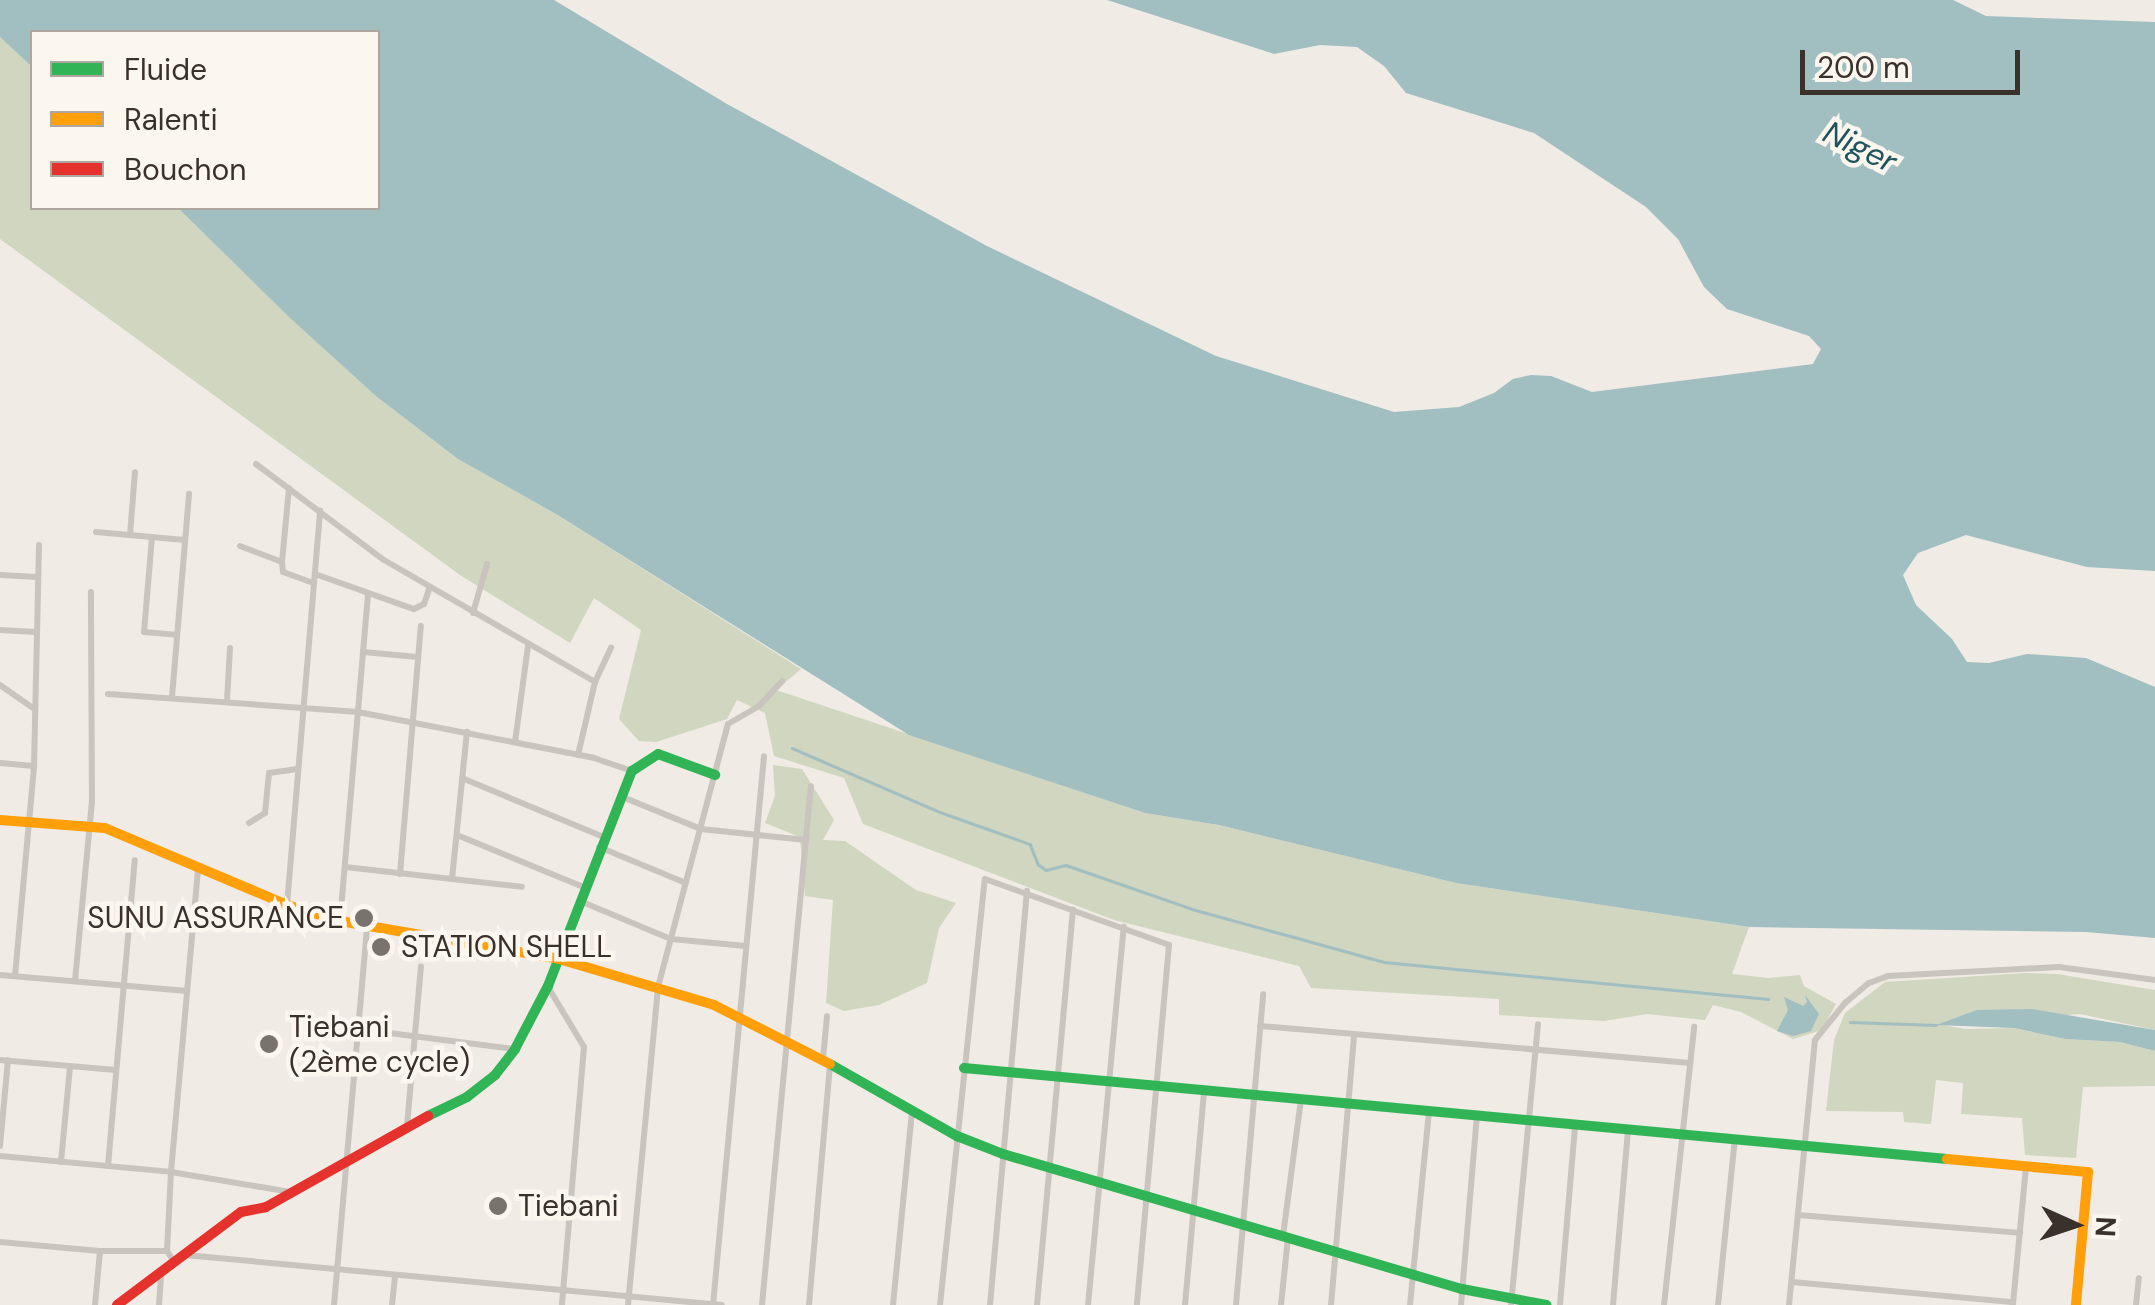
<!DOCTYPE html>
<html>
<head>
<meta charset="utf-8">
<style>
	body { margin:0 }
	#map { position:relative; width:2155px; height:1305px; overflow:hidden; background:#f0ebe5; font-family:"DM Sans",sans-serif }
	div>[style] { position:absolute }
	.green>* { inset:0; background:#d0d6bf }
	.water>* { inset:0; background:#a1bec1 }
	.stream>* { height:2.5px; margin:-1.25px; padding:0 1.25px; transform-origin:1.25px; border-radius:1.25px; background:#a1bec1 }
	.street>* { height:6px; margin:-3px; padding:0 3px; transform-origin:3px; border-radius:3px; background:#c9c4be }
	.fast>* { height:10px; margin:-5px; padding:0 5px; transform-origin:5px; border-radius:5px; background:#30b455 }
	.slow>* { height:10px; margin:-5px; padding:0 5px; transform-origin:5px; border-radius:5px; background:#ff9f0a }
	.jam>* { height:10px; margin:-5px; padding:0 5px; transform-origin:5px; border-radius:5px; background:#e5322d }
	.dots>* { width:28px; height:28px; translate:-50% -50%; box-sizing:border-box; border:5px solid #fbf6ee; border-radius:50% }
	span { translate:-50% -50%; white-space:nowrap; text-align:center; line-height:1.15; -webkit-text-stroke:9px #fbf6ee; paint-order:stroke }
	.poi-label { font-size:30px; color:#3b312b }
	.right { translate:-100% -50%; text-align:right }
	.left { translate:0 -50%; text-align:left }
	.water-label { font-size:32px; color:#1f545d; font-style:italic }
	.legend { position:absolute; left:30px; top:30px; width:350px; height:180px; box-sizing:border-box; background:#fbf6ee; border:2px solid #aea7a0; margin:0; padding:12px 18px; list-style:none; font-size:30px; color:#3b312b }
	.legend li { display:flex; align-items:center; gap:20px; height:50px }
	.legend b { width:50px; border:2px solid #aea7a0 }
	.north { position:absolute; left:2025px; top:1175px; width:100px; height:100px; -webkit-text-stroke:8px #fbf6ee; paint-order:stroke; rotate:93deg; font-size:28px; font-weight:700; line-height:40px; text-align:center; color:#3b312b }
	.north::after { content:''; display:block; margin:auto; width:35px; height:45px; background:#3b312b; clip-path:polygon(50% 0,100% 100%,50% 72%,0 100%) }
	.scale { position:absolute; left:1800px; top:50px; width:220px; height:45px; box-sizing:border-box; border:5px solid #3b312b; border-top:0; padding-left:12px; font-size:30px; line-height:35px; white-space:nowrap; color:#3b312b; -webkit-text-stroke:8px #fbf6ee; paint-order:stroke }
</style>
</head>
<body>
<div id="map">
	<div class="green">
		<div style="clip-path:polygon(0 37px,32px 67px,32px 208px,178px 208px,291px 319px,377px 397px,458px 459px,556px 514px,801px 669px,776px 690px,1145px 813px,1219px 825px,1456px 883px,1749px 927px,1732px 974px,1768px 978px,1800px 975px,1804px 986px,1836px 1004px,1822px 1030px,1793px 1039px,1741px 1012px,1713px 1005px,1705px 1020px,1647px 1014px,1604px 1021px,1499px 1015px,1499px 999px,1311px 988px,1299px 966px,1114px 920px,863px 824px,844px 778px,774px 756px,765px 713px,737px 700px,727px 719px,656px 742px,639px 741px,619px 719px,641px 630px,594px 598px,570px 643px,460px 575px,0 239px)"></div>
		<div style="clip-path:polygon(773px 765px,802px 769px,834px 820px,823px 840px,845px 841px,916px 890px,956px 903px,939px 928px,927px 983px,879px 1005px,844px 1011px,826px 1003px,833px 900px,805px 896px,800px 837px,765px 823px,775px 796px)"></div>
		<div style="clip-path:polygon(2026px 973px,2057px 974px,2155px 990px,2155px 1030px,2080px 1014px,1938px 1024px,1965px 1029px,2013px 1028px,2065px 1039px,2120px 1042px,2155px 1051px,2155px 1086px,2083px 1087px,2076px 1158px,2025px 1155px,2022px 1118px,1961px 1114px,1963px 1083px,1936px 1080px,1931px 1124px,1904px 1122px,1903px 1112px,1826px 1111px,1834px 1040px,1845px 1013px,1885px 982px)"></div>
	</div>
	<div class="water">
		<div style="clip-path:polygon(0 0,554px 0,727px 104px,987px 246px,1216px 356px,1394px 412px,1459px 407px,1494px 393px,1513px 379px,1531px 375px,1551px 376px,1592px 392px,1813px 364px,1821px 349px,1809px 336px,1727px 309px,1704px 287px,1678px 239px,1646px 207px,1534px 133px,1406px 93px,1384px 66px,1357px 47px,1320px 45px,1274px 54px,1107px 0,1953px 0,1986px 16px,2155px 22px,2155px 571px,2087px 567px,1966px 535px,1918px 553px,1903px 575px,1916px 605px,1952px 639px,1967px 662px,1989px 663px,2027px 654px,2086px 658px,2155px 687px,2155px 938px,2086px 932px,1749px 927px,1456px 883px,1219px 825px,1145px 813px,909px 735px,556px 514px,458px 459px,377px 397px,291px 319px,178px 208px,378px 208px,378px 32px,32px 32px,32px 67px,0 37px)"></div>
		<div style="clip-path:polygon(1805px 995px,1819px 1014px,1811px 1031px,1793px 1036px,1777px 1031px,1788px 1010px,1784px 997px,1803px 1006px,1807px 1002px)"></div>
		<div style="clip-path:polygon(2032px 1009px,2155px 1030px,2155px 1051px,2120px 1042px,2065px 1039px,2014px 1028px,1936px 1025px,1977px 1010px)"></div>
	</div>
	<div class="stream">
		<div style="left:792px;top:748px;width:161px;rotate:23.4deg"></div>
		<div style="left:940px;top:812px;width:96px;rotate:19.6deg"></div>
		<div style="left:1030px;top:844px;width:22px;rotate:68deg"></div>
		<div style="left:1038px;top:864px;width:10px;rotate:37deg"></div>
		<div style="left:1046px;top:870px;width:21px;rotate:-14deg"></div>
		<div style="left:1066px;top:865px;width:133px;rotate:19.2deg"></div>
		<div style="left:1192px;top:909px;width:199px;rotate:15.4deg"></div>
		<div style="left:1384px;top:962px;width:386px;rotate:5.5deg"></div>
		<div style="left:1850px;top:1022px;width:86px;rotate:2deg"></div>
	</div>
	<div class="street">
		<div style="left:256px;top:464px;width:160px;rotate:36.9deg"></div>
		<div style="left:384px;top:560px;width:244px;rotate:30deg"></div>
		<div style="left:96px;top:532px;width:89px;rotate:5.1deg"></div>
		<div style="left:130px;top:535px;width:63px;rotate:-85.5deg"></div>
		<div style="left:152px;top:537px;width:95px;rotate:94.8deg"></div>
		<div style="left:144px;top:632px;width:33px;rotate:5deg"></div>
		<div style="left:240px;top:546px;width:45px;rotate:20.9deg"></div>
		<div style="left:282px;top:562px;width:10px;rotate:84deg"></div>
		<div style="left:283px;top:572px;width:33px;rotate:20deg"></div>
		<div style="left:282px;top:562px;width:74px;rotate:-84.6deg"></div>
		<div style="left:315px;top:574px;width:105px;rotate:19.5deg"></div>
		<div style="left:414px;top:609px;width:11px;rotate:-27deg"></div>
		<div style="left:424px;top:604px;width:18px;rotate:-71deg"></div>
		<div style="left:0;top:575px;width:37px;rotate:3deg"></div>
		<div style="left:473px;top:613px;width:51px;rotate:-74.1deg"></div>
		<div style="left:0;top:630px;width:36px;rotate:3deg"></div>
		<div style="left:363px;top:652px;width:55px;rotate:5.2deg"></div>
		<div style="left:0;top:685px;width:40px;rotate:34.9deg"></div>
		<div style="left:108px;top:694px;width:251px;rotate:4.1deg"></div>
		<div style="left:358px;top:712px;width:240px;rotate:11deg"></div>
		<div style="left:594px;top:758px;width:40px;rotate:18.9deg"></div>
		<div style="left:172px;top:697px;width:204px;rotate:-85.2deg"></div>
		<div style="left:227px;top:701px;width:53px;rotate:-86.8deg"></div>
		<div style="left:515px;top:742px;width:97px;rotate:-82.3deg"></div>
		<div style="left:578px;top:755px;width:75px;rotate:-76.9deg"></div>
		<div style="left:595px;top:682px;width:38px;rotate:-65deg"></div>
		<div style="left:0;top:763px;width:34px;rotate:5deg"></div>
		<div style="left:462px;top:778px;width:154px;rotate:22.6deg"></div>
		<div style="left:620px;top:796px;width:87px;rotate:22.2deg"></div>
		<div style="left:701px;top:829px;width:106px;rotate:6deg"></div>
		<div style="left:249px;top:823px;width:19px;rotate:-32deg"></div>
		<div style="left:265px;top:813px;width:40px;rotate:-84.3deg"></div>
		<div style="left:269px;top:773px;width:29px;rotate:-8deg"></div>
		<div style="left:457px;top:835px;width:136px;rotate:22.4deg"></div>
		<div style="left:599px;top:847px;width:94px;rotate:22.5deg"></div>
		<div style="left:345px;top:867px;width:178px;rotate:6.4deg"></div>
		<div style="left:400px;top:874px;width:249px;rotate:-85.2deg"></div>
		<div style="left:452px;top:879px;width:148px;rotate:-84.2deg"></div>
		<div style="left:580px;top:901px;width:99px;rotate:22.7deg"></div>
		<div style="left:671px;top:939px;width:75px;rotate:5.3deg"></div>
		<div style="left:287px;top:905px;width:396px;rotate:-85.2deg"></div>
		<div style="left:340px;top:921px;width:328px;rotate:-85.1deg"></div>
		<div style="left:0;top:975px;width:188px;rotate:4.9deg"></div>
		<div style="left:15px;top:976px;width:211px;rotate:-84.8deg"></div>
		<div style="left:34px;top:766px;width:221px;rotate:-88.7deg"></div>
		<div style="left:75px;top:981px;width:180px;rotate:-84.6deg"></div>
		<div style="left:92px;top:802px;width:210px;rotate:-90.3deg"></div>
		<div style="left:548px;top:987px;width:70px;rotate:59deg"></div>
		<div style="left:584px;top:1047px;width:259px;rotate:94.9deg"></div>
		<div style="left:1260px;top:1026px;width:432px;rotate:4.9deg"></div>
		<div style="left:358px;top:1029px;width:158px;rotate:7.3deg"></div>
		<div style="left:823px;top:1059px;width:43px;rotate:-84.7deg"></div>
		<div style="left:0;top:1060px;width:116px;rotate:4.9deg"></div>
		<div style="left:407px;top:1126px;width:160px;rotate:-85deg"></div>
		<div style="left:0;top:1146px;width:86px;rotate:-84.7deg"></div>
		<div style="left:0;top:1156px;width:172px;rotate:5.3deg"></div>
		<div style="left:171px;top:1172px;width:122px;rotate:9.5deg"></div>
		<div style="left:61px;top:1162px;width:96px;rotate:-84.6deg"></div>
		<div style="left:108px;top:1166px;width:307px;rotate:-85deg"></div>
		<div style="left:1798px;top:1215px;width:223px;rotate:4.6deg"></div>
		<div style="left:1283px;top:1236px;width:138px;rotate:-82.5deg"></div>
		<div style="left:0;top:1242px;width:100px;rotate:5.1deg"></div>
		<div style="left:100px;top:1251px;width:67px"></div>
		<div style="left:185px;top:1255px;width:539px;rotate:5.32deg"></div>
		<div style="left:174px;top:1262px;width:13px;rotate:-122deg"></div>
		<div style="left:167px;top:1251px;width:79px;rotate:-87.1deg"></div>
		<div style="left:171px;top:1172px;width:304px;rotate:-84.9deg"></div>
		<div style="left:1792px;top:1282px;width:222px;rotate:5.2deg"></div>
		<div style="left:2013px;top:1304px;width:138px;rotate:-84.6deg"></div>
		<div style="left:95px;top:1305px;width:54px;rotate:-84.7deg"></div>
		<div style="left:159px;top:1305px;width:30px;rotate:-86deg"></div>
		<div style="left:334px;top:1305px;width:379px;rotate:-85deg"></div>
		<div style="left:392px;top:1305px;width:27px;rotate:-84deg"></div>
		<div style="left:628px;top:1305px;width:319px;rotate:-84.6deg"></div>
		<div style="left:658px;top:987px;width:272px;rotate:-75.1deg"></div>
		<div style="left:728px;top:724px;width:36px;rotate:-30deg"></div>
		<div style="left:759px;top:706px;width:34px;rotate:-47deg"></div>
		<div style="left:713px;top:1305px;width:551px;rotate:-84.69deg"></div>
		<div style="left:762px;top:1305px;width:521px;rotate:-84.61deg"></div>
		<div style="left:809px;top:1305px;width:242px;rotate:-85deg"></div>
		<div style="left:893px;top:1305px;width:196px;rotate:-84.4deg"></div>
		<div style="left:940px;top:1305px;width:428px;rotate:-84deg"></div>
		<div style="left:985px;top:879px;width:195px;rotate:19.7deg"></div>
		<div style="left:1169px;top:945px;width:361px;rotate:95.1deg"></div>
		<div style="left:990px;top:1305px;width:416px;rotate:-84.9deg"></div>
		<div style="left:1037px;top:1305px;width:397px;rotate:-84.8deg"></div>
		<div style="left:1088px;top:1305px;width:380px;rotate:-84.6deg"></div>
		<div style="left:1185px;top:1305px;width:216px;rotate:-84.9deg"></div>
		<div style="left:1236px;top:1305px;width:312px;rotate:-85deg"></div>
		<div style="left:1281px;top:1305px;width:68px;rotate:-84.1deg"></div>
		<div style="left:1331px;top:1305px;width:271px;rotate:-85.1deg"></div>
		<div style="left:1410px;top:1305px;width:195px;rotate:-84.4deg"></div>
		<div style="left:1461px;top:1305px;width:191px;rotate:-85.2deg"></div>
		<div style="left:1511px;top:1305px;width:282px;rotate:-84.5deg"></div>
		<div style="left:1560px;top:1305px;width:181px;rotate:-85.2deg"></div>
		<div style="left:1613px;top:1305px;width:176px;rotate:-85.1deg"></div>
		<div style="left:1664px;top:1305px;width:280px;rotate:-83.8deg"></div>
		<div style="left:1718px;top:1305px;width:167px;rotate:-84.2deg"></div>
		<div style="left:1789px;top:1305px;width:266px;rotate:-84.4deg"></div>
		<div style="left:1815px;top:1040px;width:48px;rotate:-51deg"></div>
		<div style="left:1845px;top:1003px;width:31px;rotate:-40deg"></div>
		<div style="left:1869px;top:983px;width:20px;rotate:-20deg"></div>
		<div style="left:1888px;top:976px;width:171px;rotate:-3deg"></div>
		<div style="left:2059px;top:967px;width:97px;rotate:7.7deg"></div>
		<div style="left:2136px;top:1305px;width:27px;rotate:-84deg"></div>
	</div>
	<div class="fast">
		<div style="left:830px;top:1064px;width:146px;rotate:29.6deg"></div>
		<div style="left:957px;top:1136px;width:49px;rotate:21.4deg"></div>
		<div style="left:1003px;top:1154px;width:478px;rotate:16.4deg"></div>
		<div style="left:1462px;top:1289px;width:86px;rotate:10.7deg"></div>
		<div style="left:964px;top:1068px;width:987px;rotate:5.29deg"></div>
		<div style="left:428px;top:1116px;width:43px;rotate:-26deg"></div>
		<div style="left:467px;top:1097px;width:36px;rotate:-38deg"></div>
		<div style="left:495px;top:1075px;width:33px;rotate:-52deg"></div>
		<div style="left:515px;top:1049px;width:71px;rotate:-62.4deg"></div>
		<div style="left:548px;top:986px;width:231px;rotate:-68.7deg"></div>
		<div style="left:632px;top:771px;width:31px;rotate:-33deg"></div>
		<div style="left:658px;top:754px;width:61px;rotate:20.2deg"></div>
	</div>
	<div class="slow">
		<div style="left:0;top:820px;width:105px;rotate:4.4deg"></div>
		<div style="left:105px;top:828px;width:198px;rotate:22.9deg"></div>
		<div style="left:287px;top:905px;width:55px;rotate:16.8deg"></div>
		<div style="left:340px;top:921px;width:222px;rotate:9.8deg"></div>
		<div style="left:559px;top:959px;width:162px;rotate:16.5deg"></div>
		<div style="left:714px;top:1005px;width:130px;rotate:27deg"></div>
		<div style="left:1947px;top:1159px;width:142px;rotate:5.3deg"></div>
		<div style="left:2088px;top:1172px;width:134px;rotate:95.2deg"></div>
	</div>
	<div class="jam">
		<div style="left:117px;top:1305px;width:155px;rotate:-36.9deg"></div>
		<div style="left:241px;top:1212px;width:25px;rotate:-11deg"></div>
		<div style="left:266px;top:1207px;width:186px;rotate:-29.3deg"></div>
	</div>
	<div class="dots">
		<div style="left:364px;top:918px;background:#7a726c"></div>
		<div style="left:381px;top:947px;background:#7a726c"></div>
		<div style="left:269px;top:1044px;background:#7a726c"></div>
		<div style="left:498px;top:1206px;background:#7a726c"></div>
	</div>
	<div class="poi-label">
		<span class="right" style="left:344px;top:918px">SUNU ASSURANCE</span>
		<span class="left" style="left:401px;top:947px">STATION SHELL</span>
		<span class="left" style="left:289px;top:1044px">Tiebani<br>(2ème cycle)</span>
		<span class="left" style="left:518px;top:1206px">Tiebani</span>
	</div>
	<div class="water-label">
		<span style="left:1860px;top:147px;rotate:26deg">Niger</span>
	</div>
	<ul class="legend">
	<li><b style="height:12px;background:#30b455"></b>Fluide</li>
	<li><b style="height:12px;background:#ff9f0a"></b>Ralenti</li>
	<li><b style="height:12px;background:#e5322d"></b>Bouchon</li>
	</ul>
	<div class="north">N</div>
	<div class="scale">200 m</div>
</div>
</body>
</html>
